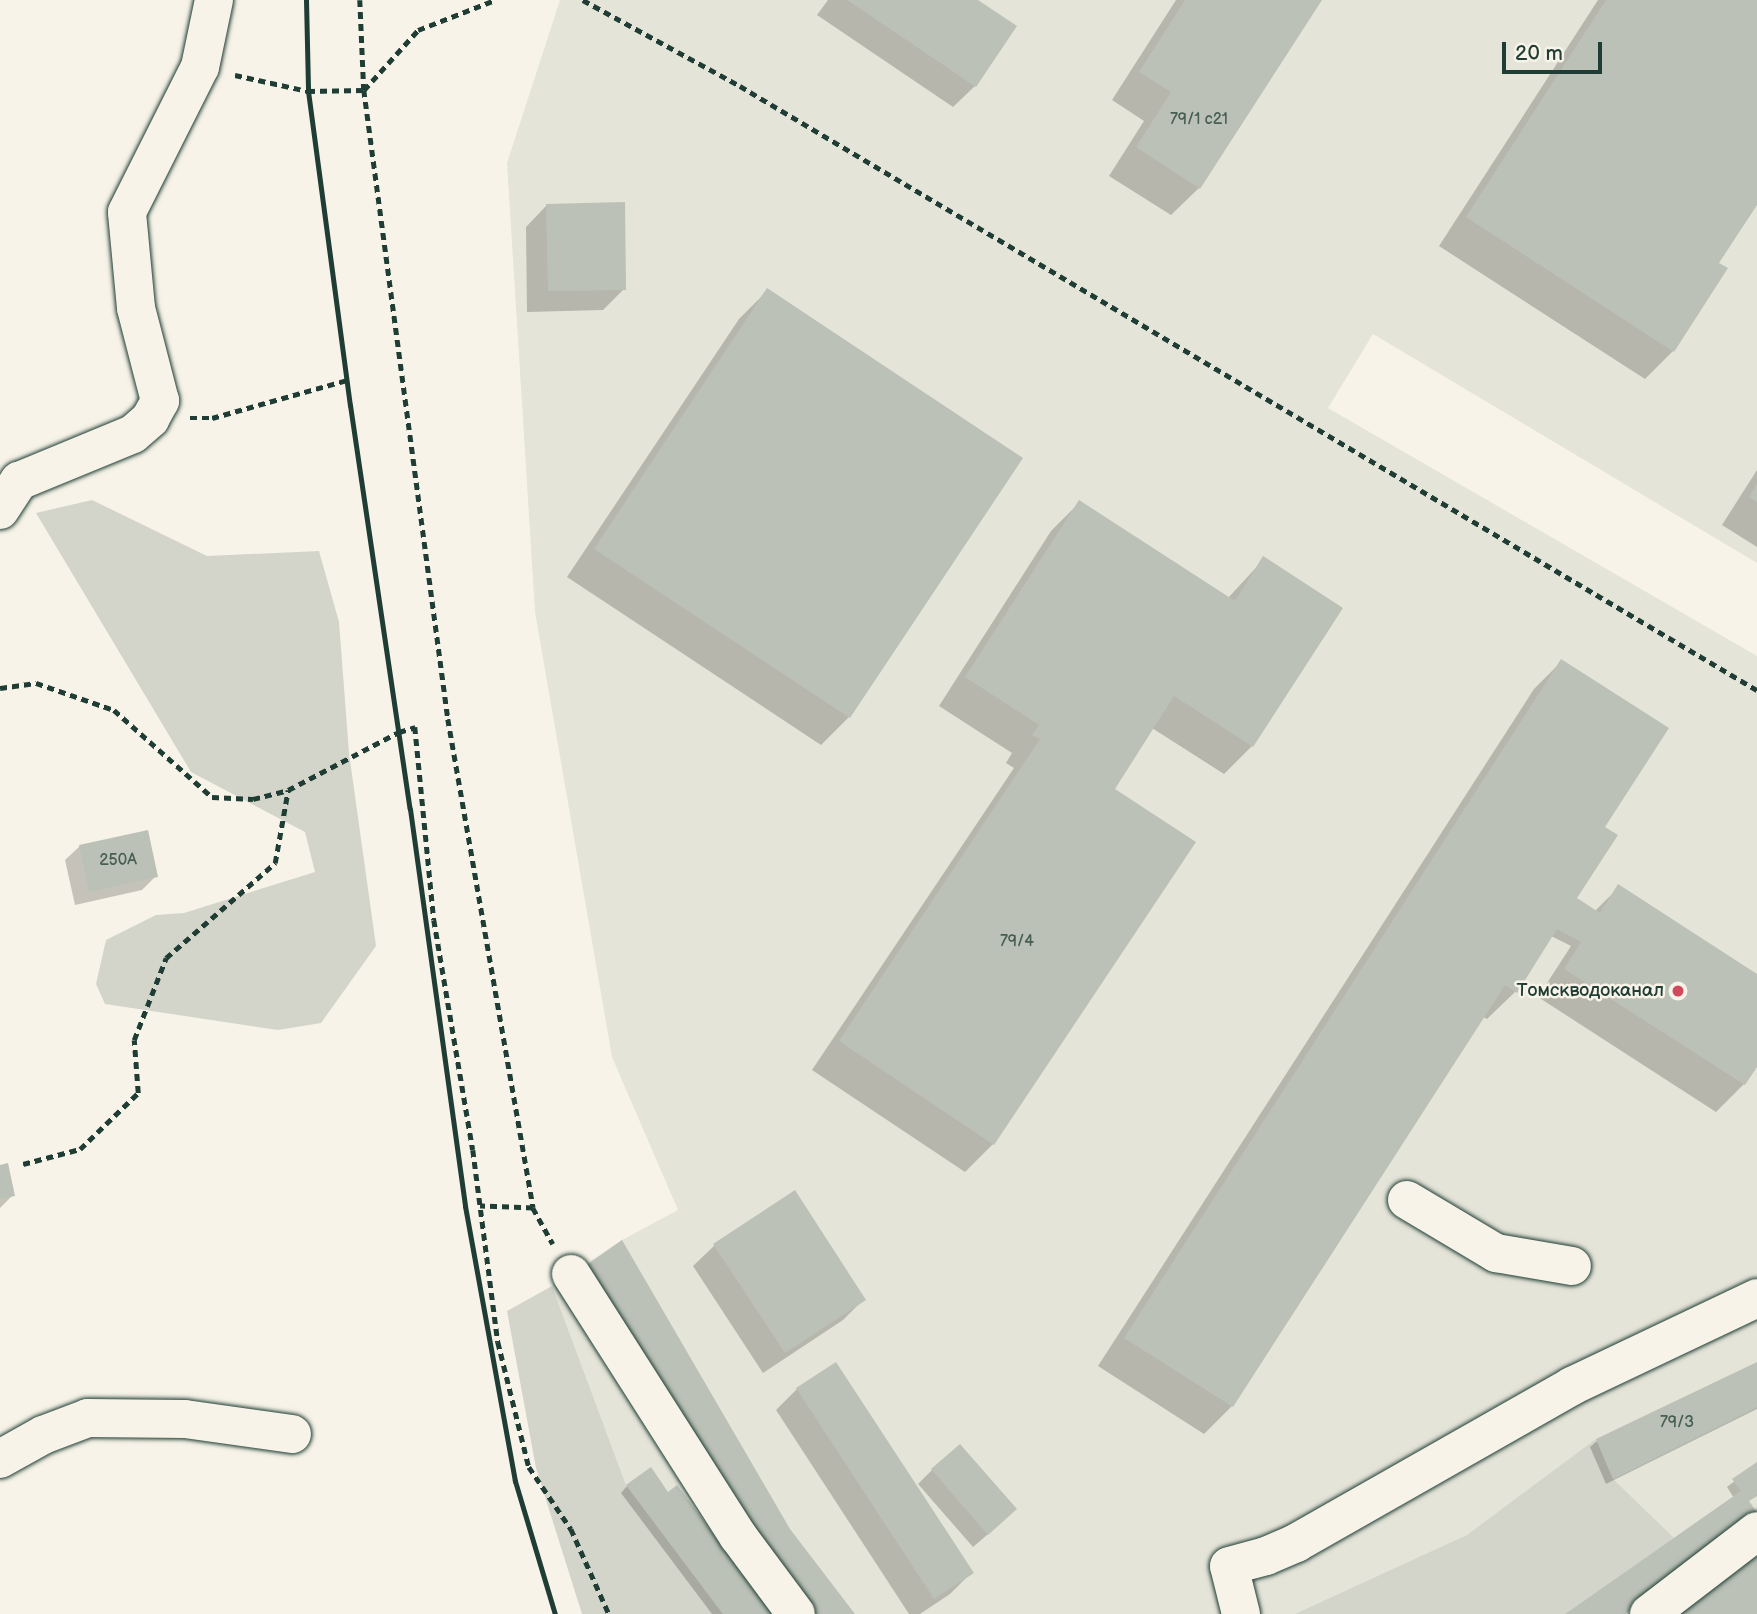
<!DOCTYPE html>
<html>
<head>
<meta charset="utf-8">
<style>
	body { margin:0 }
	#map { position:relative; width:1757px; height:1614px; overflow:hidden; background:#f7f3e8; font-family:"Balsamiq Sans",sans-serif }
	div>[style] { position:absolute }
	.built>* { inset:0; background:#e5e4d9 }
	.green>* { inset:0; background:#d3d5ca }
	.shadow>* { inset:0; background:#0003 }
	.building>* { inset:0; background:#bbc1b6 }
	.path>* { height:4.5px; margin-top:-2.25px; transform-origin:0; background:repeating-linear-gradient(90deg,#1f3d34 0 7px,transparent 0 12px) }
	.roads { filter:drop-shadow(0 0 2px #1f3d34) drop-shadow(0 0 2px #1f3d34) }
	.minor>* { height:38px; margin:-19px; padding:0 19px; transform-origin:19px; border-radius:19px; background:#f7f3e8 }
	.rail>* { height:5px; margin:-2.5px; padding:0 2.5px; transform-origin:2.5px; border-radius:2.5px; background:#1f3d34 }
	.dots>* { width:19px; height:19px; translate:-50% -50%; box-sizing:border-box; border:4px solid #f7f3e8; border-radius:50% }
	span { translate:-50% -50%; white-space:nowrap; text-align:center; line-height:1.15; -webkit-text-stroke:5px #f7f3e8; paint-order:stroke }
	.number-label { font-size:16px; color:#465e54 }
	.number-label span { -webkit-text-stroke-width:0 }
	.poi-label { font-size:19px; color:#1f3d34 }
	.right { translate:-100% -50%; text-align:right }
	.scale { position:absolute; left:1502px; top:42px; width:100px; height:32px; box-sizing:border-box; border:4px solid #1f3d34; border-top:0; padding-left:9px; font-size:21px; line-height:24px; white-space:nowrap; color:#1f3d34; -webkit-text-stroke:5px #f7f3e8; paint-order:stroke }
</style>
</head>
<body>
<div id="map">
	<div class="built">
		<div style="clip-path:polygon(560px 0,1757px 0,1757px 563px,1373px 334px,1328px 408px,1757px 656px,1757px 1614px,723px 1614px,626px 1485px,552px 1286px,622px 1240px,678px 1210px,612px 1057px,535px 612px,507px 163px)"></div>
	</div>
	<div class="green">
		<div style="clip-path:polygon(92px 500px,207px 556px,319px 551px,339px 622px,349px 753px,376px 946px,321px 1023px,278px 1030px,105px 1004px,96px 984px,106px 940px,156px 915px,184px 913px,315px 872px,305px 832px,191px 772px,36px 513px)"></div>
		<div style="clip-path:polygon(552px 1286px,626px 1485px,723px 1614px,582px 1614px,536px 1468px,507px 1311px)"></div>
		<div style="clip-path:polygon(1596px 1439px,1613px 1479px,1674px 1538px,1565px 1614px,1295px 1614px,1467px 1535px)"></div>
	</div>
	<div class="shadow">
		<div style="clip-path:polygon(828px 0,975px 0,975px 86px,953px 107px,817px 15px)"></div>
		<div style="clip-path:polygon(1176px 0,1319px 0,1199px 188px,1171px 215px,1109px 176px,1144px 121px,1112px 100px)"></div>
		<div style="clip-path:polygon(1598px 0,1757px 0,1757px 201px,1717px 263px,1673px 351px,1645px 379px,1439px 246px)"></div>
		<div style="clip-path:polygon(547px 205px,624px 289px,603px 310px,527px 312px,526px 227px)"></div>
		<div style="clip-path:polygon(767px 291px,849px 717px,821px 745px,567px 577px,739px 319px)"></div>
		<div style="clip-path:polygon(1757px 470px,1757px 547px,1722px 525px)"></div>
		<div style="clip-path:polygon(1079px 503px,1228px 598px,1264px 559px,1252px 746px,1224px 774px,1152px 728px,1113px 789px,993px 1144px,965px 1172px,812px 1070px,1014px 768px,1006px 763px,1012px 753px,939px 706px,1051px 531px)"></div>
		<div style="clip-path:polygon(1562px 661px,1603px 828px,1575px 899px,1594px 912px,1619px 887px,1757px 976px,1757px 1064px,1744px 1084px,1716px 1112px,1538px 997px,1571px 946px,1551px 936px,1515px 992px,1487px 1019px,1483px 1017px,1232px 1406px,1204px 1434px,1098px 1366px,1534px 689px)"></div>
		<div style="clip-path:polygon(80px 846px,156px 876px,142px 890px,75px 905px,65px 860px)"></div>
		<div style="clip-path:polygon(0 1166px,13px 1195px,0 1208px)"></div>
		<div style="clip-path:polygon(715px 1245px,864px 1299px,843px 1320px,763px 1373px,693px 1266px)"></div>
		<div style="clip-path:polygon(1757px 1364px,1757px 1409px,1606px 1484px,1590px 1447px,1597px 1441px)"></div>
		<div style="clip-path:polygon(797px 1389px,971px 1573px,950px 1594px,920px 1614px,909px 1614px,776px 1410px)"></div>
		<div style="clip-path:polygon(1757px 1464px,1757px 1496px,1747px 1502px,1752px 1525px,1625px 1614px,1569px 1614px,1734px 1498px,1727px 1487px)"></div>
		<div style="clip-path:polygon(932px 1470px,1001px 1523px,973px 1547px,918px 1484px)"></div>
		<div style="clip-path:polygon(627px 1486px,668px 1495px,771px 1614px,712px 1614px,621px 1493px)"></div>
	</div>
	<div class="building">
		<div style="clip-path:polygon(847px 0,978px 0,1017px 26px,976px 87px)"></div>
		<div style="clip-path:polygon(1185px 0,1322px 0,1200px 189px,1136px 147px,1171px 92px,1139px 72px)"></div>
		<div style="clip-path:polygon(1606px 0,1757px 0,1757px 205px,1719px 263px,1728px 268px,1674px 352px,1466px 217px)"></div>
		<div style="clip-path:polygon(625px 202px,626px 290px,548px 291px,546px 204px)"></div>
		<div style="clip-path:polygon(767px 288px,1023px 458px,850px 718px,594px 549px)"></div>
		<div style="clip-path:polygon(1757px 484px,1757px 502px,1749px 497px)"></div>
		<div style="clip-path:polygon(1079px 500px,1235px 601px,1263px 556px,1343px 608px,1253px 747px,1174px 696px,1115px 789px,1196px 842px,994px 1145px,839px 1041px,1040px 739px,1032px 735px,1039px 725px,965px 677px)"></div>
		<div style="clip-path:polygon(1561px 659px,1669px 728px,1605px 827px,1618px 835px,1577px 898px,1600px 913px,1618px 884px,1757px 974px,1757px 1067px,1745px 1085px,1564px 969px,1581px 942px,1557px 929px,1517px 993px,1505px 985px,1233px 1407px,1124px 1338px)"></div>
		<div style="clip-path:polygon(148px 830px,158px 877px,89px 892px,79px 845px)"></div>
		<div style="clip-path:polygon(8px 1163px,15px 1196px,0 1199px,0 1165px)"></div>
		<div style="clip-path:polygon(795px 1190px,866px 1300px,785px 1353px,713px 1244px)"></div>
		<div style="clip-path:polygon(622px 1240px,790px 1529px,855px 1614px,815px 1614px,759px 1542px,588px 1264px)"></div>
		<div style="clip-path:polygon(836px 1362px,974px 1573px,934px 1599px,796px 1388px)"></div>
		<div style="clip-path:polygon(1757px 1362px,1757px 1407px,1613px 1479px,1596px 1439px)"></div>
		<div style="clip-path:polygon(960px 1444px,1017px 1509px,988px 1535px,931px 1469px)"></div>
		<div style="clip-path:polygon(1757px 1462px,1757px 1495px,1749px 1501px,1757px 1513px,1757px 1521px,1624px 1614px,1565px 1614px,1741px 1491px,1732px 1479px)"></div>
		<div style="clip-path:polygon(651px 1467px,668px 1492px,677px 1485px,773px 1614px,723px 1614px,626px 1485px)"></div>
		<div style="clip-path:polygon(1757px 1555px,1757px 1614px,1679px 1614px)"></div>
	</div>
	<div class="path">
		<div style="left:360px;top:0;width:90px;rotate:87.5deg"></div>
		<div style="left:364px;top:90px;width:635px;rotate:82.39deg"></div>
		<div style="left:448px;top:719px;width:496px;rotate:80.1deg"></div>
		<div style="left:533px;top:1208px;width:53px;rotate:-177.8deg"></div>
		<div style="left:583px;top:0;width:179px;rotate:28.7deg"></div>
		<div style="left:740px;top:86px;width:1183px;rotate:30.71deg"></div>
		<div style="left:235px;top:75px;width:75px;rotate:12.4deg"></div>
		<div style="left:308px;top:91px;width:56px;rotate:-1deg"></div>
		<div style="left:364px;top:90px;width:81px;rotate:-48deg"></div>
		<div style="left:418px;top:30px;width:83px;rotate:-21.3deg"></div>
		<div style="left:190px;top:418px;width:22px"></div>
		<div style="left:212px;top:418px;width:140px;rotate:-15.7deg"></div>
		<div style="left:0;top:688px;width:36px;rotate:-8deg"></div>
		<div style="left:36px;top:683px;width:83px;rotate:19.1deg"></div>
		<div style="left:114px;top:710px;width:131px;rotate:41.6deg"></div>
		<div style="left:212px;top:797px;width:41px;rotate:2.8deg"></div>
		<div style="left:253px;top:799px;width:36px;rotate:-14deg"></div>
		<div style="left:288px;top:790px;width:125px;rotate:-27.6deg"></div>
		<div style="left:399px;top:732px;width:17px;rotate:-17deg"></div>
		<div style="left:415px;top:727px;width:194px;rotate:84.4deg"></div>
		<div style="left:434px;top:920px;width:233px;rotate:80.4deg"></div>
		<div style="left:473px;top:1150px;width:194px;rotate:82.6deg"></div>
		<div style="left:498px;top:1342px;width:129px;rotate:76.1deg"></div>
		<div style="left:529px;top:1467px;width:75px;rotate:55.9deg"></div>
		<div style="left:571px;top:1529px;width:93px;rotate:65.9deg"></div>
		<div style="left:23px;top:1164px;width:59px;rotate:-14.7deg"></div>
		<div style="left:80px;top:1149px;width:81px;rotate:-44deg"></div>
		<div style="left:138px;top:1093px;width:53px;rotate:-94.3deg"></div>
		<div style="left:134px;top:1040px;width:88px;rotate:-68.7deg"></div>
		<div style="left:166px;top:958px;width:145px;rotate:-41.1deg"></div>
		<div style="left:275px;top:863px;width:74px;rotate:-79.9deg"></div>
		<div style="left:533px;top:1208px;width:41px;rotate:60.9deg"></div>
	</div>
	<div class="roads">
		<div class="minor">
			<div style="left:0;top:510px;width:35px;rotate:-57deg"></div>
			<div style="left:19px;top:481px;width:123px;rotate:-22.4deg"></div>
			<div style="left:133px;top:434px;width:23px;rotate:-41deg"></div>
			<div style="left:150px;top:419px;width:21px;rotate:-61deg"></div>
			<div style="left:160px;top:401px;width:96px;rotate:-104.5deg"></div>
			<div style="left:136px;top:308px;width:96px;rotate:-95.4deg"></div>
			<div style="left:127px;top:212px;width:162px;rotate:-63.3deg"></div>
			<div style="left:200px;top:67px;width:68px;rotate:-78.2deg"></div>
			<div style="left:1407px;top:1200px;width:104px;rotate:30.8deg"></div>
			<div style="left:1496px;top:1253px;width:77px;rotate:9.7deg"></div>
			<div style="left:571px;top:1274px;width:311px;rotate:57.5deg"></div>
			<div style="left:738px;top:1536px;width:97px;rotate:53.4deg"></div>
			<div style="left:0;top:1459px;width:49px;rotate:-29.2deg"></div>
			<div style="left:43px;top:1435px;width:48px;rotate:-20.7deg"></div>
			<div style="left:88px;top:1418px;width:97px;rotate:0.6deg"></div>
			<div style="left:185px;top:1419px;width:108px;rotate:8deg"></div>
			<div style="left:1241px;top:1614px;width:49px;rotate:-104deg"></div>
			<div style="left:1229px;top:1566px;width:38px;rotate:-15deg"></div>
			<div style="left:1266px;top:1556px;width:33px;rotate:-23deg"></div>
			<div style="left:1296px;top:1543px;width:318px;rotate:-29.6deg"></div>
			<div style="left:1572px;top:1386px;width:205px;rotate:-25.4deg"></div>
			<div style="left:1649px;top:1614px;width:136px;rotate:-37.5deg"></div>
		</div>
	</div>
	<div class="rail">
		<div style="left:306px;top:0;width:91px;rotate:88.7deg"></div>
		<div style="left:308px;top:91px;width:317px;rotate:82.4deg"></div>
		<div style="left:350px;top:405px;width:408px;rotate:81.6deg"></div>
		<div style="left:410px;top:809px;width:401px;rotate:82.1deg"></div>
		<div style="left:465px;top:1206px;width:280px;rotate:79.7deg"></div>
		<div style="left:515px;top:1481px;width:139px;rotate:73.3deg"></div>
	</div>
	<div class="dots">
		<div style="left:1678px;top:991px;background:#d1495b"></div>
	</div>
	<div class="number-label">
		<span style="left:1199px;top:120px">79/1 с21</span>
		<span style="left:118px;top:861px">250А</span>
		<span style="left:1017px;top:942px">79/4</span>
		<span style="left:1677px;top:1423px">79/3</span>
	</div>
	<div class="poi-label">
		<span class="right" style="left:1664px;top:991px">Томскводоканал</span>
	</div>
	<div class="scale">20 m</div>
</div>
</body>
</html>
